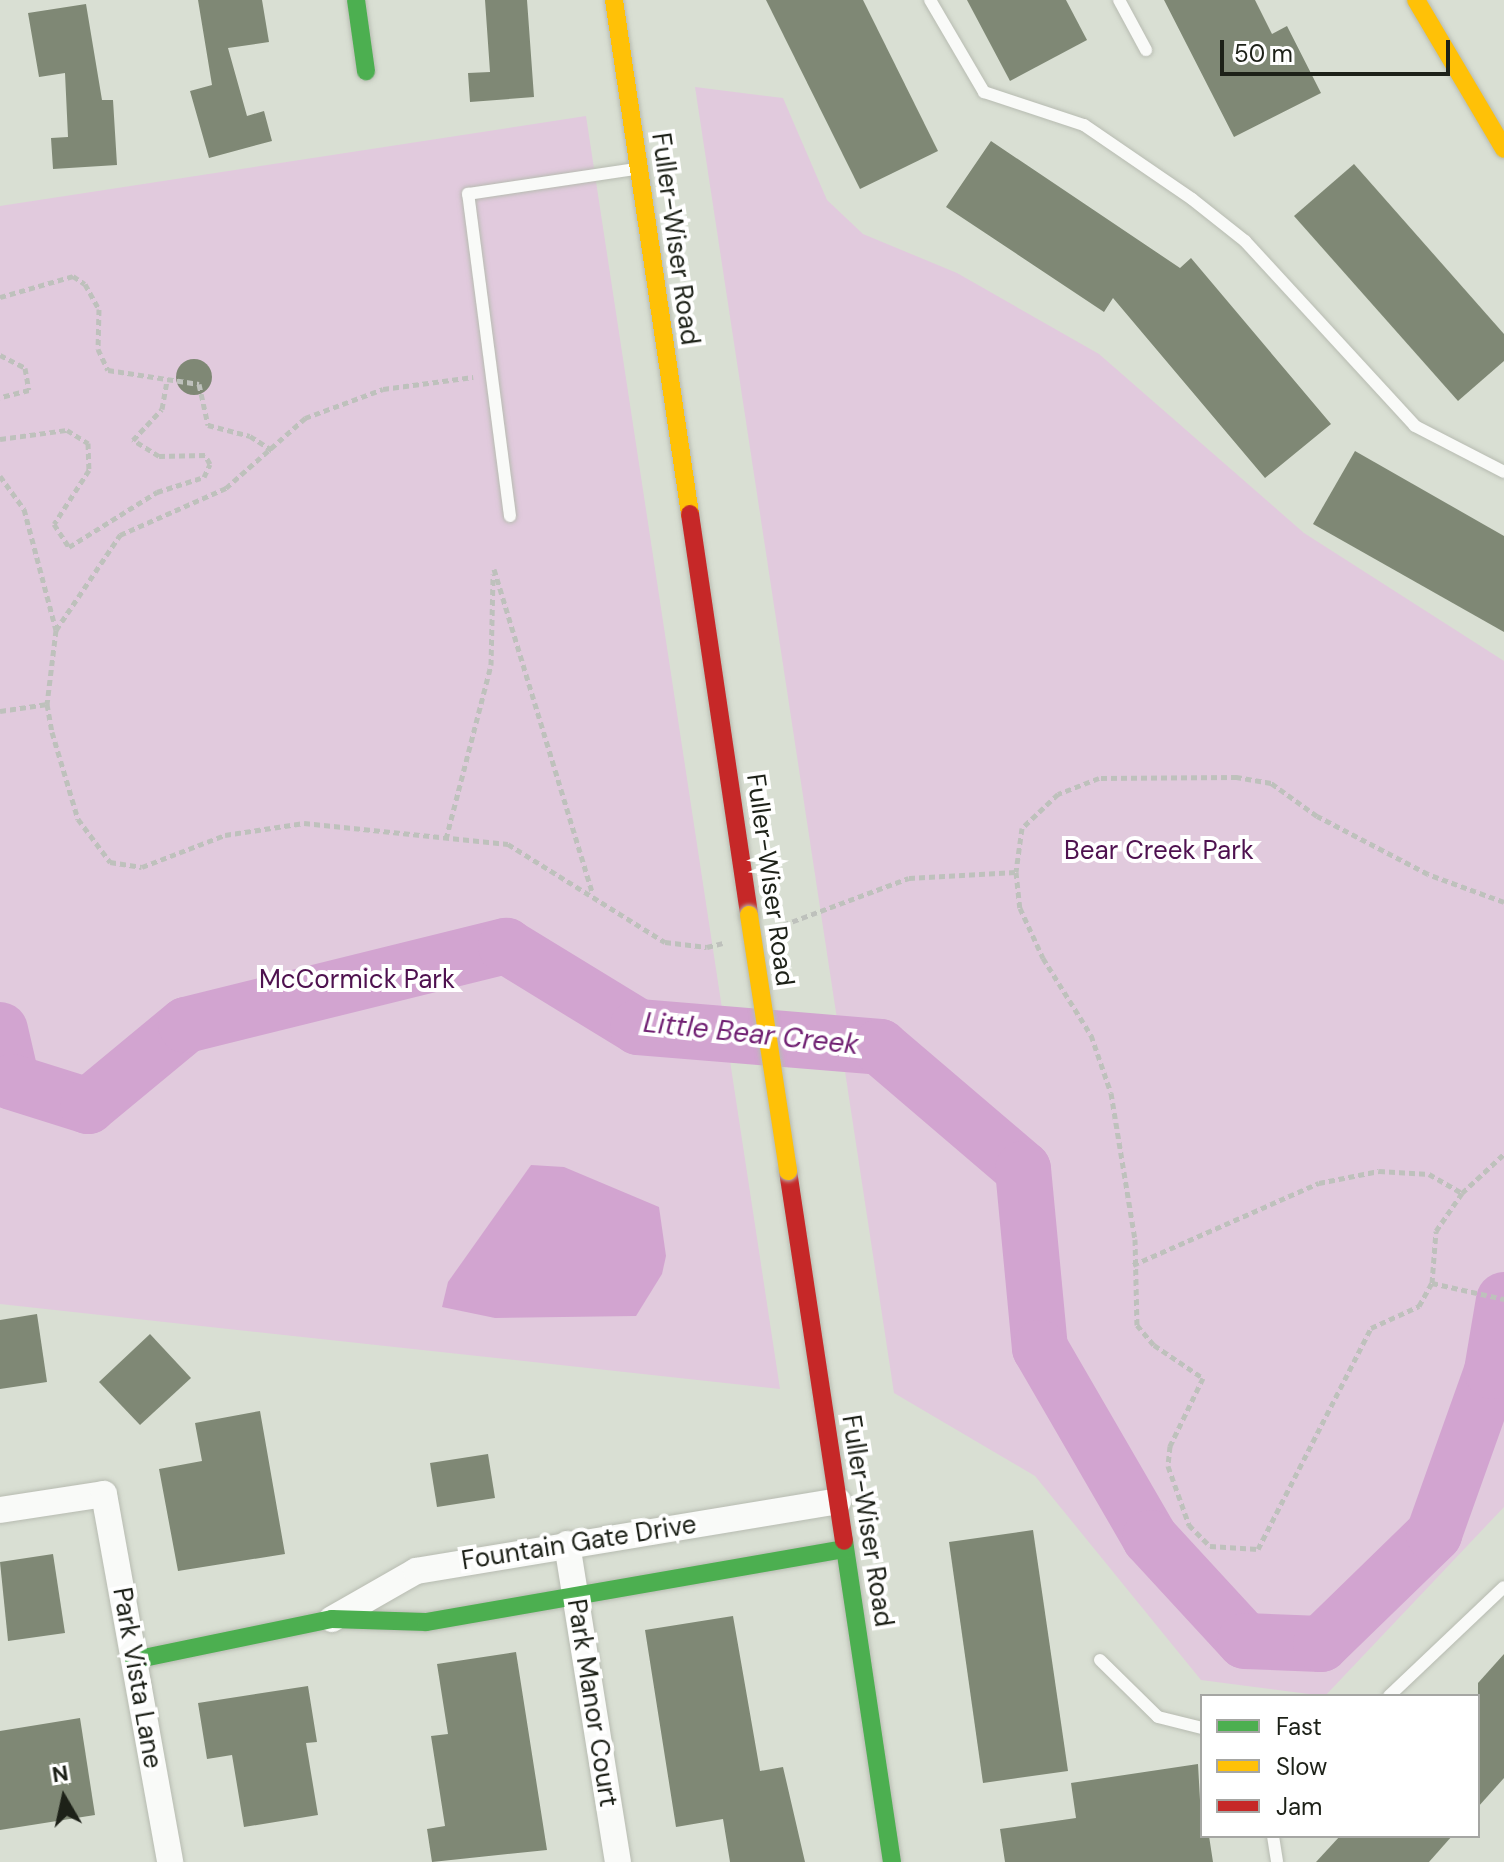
<!DOCTYPE html>
<html>
<head>
<meta charset="utf-8">
<style>
	body { margin:0 }
	#map { position:relative; width:1504px; height:1862px; overflow:hidden; background:#d9dfd3; font-family:"DM Sans",sans-serif }
	div>[style] { position:absolute }
	.green>* { inset:0; background:#e1cadd }
	.water>* { inset:0; background:#d2a4d0 }
	.river>* { height:56px; margin:-28px; padding:0 28px; transform-origin:28px; border-radius:28px; background:#d2a4d0 }
	.building>* { inset:0; background:#7f8875 }
	.round { border-radius:50% }
	.path>* { height:5px; margin-top:-2.5px; transform-origin:0; background:repeating-linear-gradient(90deg,#bec1bc 0 6px,transparent 0 10px) }
	.roads { filter:drop-shadow(0 0 2px #b7bbb1) drop-shadow(0 0 2px #b7bbb1) }
	.lane>* { height:12px; margin:-6px; padding:0 6px; transform-origin:6px; border-radius:6px; background:#f9faf8 }
	.street>* { height:26px; margin:-13px; padding:0 13px; transform-origin:13px; border-radius:13px; background:#f9faf8 }
	.fast>* { height:18px; margin:-9px; padding:0 9px; transform-origin:9px; border-radius:9px; background:#4caf50 }
	.slow>* { height:18px; margin:-9px; padding:0 9px; transform-origin:9px; border-radius:9px; background:#ffc107 }
	.jam>* { height:18px; margin:-9px; padding:0 9px; transform-origin:9px; border-radius:9px; background:#c62828 }
	.bridges { filter:drop-shadow(0 0 2px #b7bbb1) drop-shadow(0 0 2px #b7bbb1) }
	.slow-bridge>* { height:18px; margin:-9px; padding:0 9px; transform-origin:9px; border-radius:9px; background:#ffc107 }
	span { translate:-50% -50%; white-space:nowrap; text-align:center; line-height:1.15; -webkit-text-stroke:8px #fff; paint-order:stroke }
	.street-label { font-size:26px; color:#1d2118 }
	.park-label { font-size:26px; color:#4e114f }
	.water-label { font-size:28px; color:#712173; font-style:italic }
	.legend { position:absolute; left:1200px; top:1694px; width:280px; height:144px; box-sizing:border-box; background:#fff; border:2px solid #a5a6a3; margin:0; padding:10px 14px; list-style:none; font-size:24px; color:#1d2118 }
	.legend li { display:flex; align-items:center; gap:16px; height:40px }
	.legend b { width:40px; border:2px solid #a5a6a3 }
	.north { position:absolute; left:24px; top:1758px; width:80px; height:80px; -webkit-text-stroke:6px #fff; paint-order:stroke; rotate:351deg; font-size:22px; font-weight:700; line-height:32px; text-align:center; color:#1d2118 }
	.north::after { content:''; display:block; margin:auto; width:28px; height:36px; background:#1d2118; clip-path:polygon(50% 0,100% 100%,50% 72%,0 100%) }
	.scale { position:absolute; left:1220px; top:40px; width:230px; height:36px; box-sizing:border-box; border:4px solid #1d2118; border-top:0; padding-left:10px; font-size:24px; line-height:28px; white-space:nowrap; color:#1d2118; -webkit-text-stroke:6px #fff; paint-order:stroke }
</style>
</head>
<body>
<div id="map">
	<div class="green">
		<div style="clip-path:polygon(695px 87px,783px 98px,827px 200px,863px 234px,957px 273px,1099px 354px,1304px 533px,1504px 661px,1504px 1507px,1325px 1696px,1201px 1680px,1035px 1476px,894px 1393px)"></div>
		<div style="clip-path:polygon(586px 116px,780px 1389px,0 1304px,0 206px)"></div>
	</div>
	<div class="water">
		<div style="clip-path:polygon(531px 1165px,564px 1167px,659px 1207px,666px 1256px,662px 1274px,636px 1316px,495px 1318px,442px 1307px,448px 1282px)"></div>
	</div>
	<div class="river">
		<div style="left:0;top:1030px;width:53px;rotate:77deg"></div>
		<div style="left:12px;top:1082px;width:80px;rotate:17.5deg"></div>
		<div style="left:88px;top:1106px;width:127px;rotate:-39.6deg"></div>
		<div style="left:186px;top:1025px;width:330px;rotate:-13.9deg"></div>
		<div style="left:506px;top:946px;width:155px;rotate:31.5deg"></div>
		<div style="left:638px;top:1027px;width:243px;rotate:4.7deg"></div>
		<div style="left:880px;top:1047px;width:188px;rotate:40.5deg"></div>
		<div style="left:1023px;top:1169px;width:180px;rotate:84.6deg"></div>
		<div style="left:1040px;top:1348px;width:220px;rotate:59.9deg"></div>
		<div style="left:1150px;top:1538px;width:140px;rotate:47.3deg"></div>
		<div style="left:1245px;top:1641px;width:76px;rotate:2.3deg"></div>
		<div style="left:1321px;top:1644px;width:158px;rotate:-44.2deg"></div>
		<div style="left:1434px;top:1534px;width:173px;rotate:-70.4deg"></div>
		<div style="left:1492px;top:1371px;width:72px;rotate:-80.4deg"></div>
	</div>
	<div class="building">
		<div style="clip-path:polygon(198px 0,262px 0,269px 42px,228px 48px,247px 116px,264px 111px,272px 141px,209px 158px,190px 91px,212px 85px)"></div>
		<div style="clip-path:polygon(485px 0,527px 0,534px 97px,470px 102px,468px 73px,490px 72px)"></div>
		<div style="clip-path:polygon(766px 0,863px 0,938px 151px,860px 189px)"></div>
		<div style="clip-path:polygon(967px 0,1066px 0,1087px 40px,1010px 81px)"></div>
		<div style="clip-path:polygon(1164px 0,1255px 0,1272px 34px,1287px 26px,1321px 93px,1234px 137px)"></div>
		<div style="clip-path:polygon(86px 4px,102px 100px,113px 100px,117px 165px,53px 169px,51px 138px,68px 137px,65px 73px,39px 77px,28px 13px)"></div>
		<div style="clip-path:polygon(991px 141px,1180px 268px,1191px 258px,1331px 424px,1265px 478px,1113px 298px,1104px 312px,946px 207px)"></div>
		<div style="clip-path:polygon(1354px 164px,1504px 334px,1504px 361px,1458px 401px,1294px 216px)"></div>
		<div class="round" style="left:176px;top:359px;width:36px;height:36px"></div>
		<div style="clip-path:polygon(1355px 451px,1504px 536px,1504px 632px,1313px 524px)"></div>
		<div style="clip-path:polygon(37px 1314px,47px 1382px,0 1389px,0 1320px)"></div>
		<div style="clip-path:polygon(150px 1334px,191px 1378px,140px 1425px,99px 1382px)"></div>
		<div style="clip-path:polygon(260px 1411px,285px 1554px,178px 1571px,159px 1469px,202px 1461px,195px 1423px)"></div>
		<div style="clip-path:polygon(488px 1454px,495px 1498px,437px 1507px,430px 1463px)"></div>
		<div style="clip-path:polygon(1033px 1530px,1068px 1771px,983px 1783px,949px 1542px)"></div>
		<div style="clip-path:polygon(53px 1554px,65px 1633px,8px 1641px,0 1562px)"></div>
		<div style="clip-path:polygon(733px 1616px,760px 1771px,783px 1767px,805px 1862px,730px 1862px,723px 1819px,676px 1827px,645px 1630px)"></div>
		<div style="clip-path:polygon(516px 1652px,547px 1850px,432px 1862px,427px 1829px,445px 1826px,431px 1736px,448px 1734px,437px 1664px)"></div>
		<div style="clip-path:polygon(1504px 1654px,1504px 1778px,1478px 1807px,1478px 1683px)"></div>
		<div style="clip-path:polygon(308px 1686px,317px 1742px,306px 1743px,318px 1815px,244px 1827px,232px 1755px,207px 1759px,198px 1703px)"></div>
		<div style="clip-path:polygon(80px 1718px,95px 1815px,0 1830px,0 1731px)"></div>
		<div style="clip-path:polygon(1198px 1764px,1202px 1836px,1209px 1836px,1213px 1862px,1005px 1862px,1000px 1829px,1076px 1818px,1071px 1783px)"></div>
		<div style="clip-path:polygon(1340px 1836px,1452px 1836px,1429px 1862px,1316px 1862px)"></div>
	</div>
	<div class="path">
		<div style="left:0;top:297px;width:76px;rotate:-16deg"></div>
		<div style="left:73px;top:276px;width:14px;rotate:34deg"></div>
		<div style="left:85px;top:284px;width:29px;rotate:61deg"></div>
		<div style="left:99px;top:309px;width:40px;rotate:91.4deg"></div>
		<div style="left:98px;top:349px;width:23px;rotate:65deg"></div>
		<div style="left:108px;top:370px;width:92px;rotate:8.7deg"></div>
		<div style="left:199px;top:384px;width:42px;rotate:77.6deg"></div>
		<div style="left:208px;top:425px;width:43px;rotate:14.7deg"></div>
		<div style="left:250px;top:436px;width:27px;rotate:33deg"></div>
		<div style="left:0;top:355px;width:28px;rotate:27deg"></div>
		<div style="left:25px;top:368px;width:22px;rotate:80deg"></div>
		<div style="left:29px;top:390px;width:30px;rotate:166deg"></div>
		<div style="left:0;top:439px;width:68px;rotate:-7.7deg"></div>
		<div style="left:67px;top:430px;width:25px;rotate:32deg"></div>
		<div style="left:88px;top:443px;width:27px;rotate:88deg"></div>
		<div style="left:89px;top:470px;width:64px;rotate:122.9deg"></div>
		<div style="left:54px;top:524px;width:27px;rotate:57deg"></div>
		<div style="left:69px;top:547px;width:104px;rotate:-32deg"></div>
		<div style="left:157px;top:492px;width:49px;rotate:-17.7deg"></div>
		<div style="left:204px;top:477px;width:14px;rotate:-65deg"></div>
		<div style="left:210px;top:464px;width:10px;rotate:-119deg"></div>
		<div style="left:205px;top:455px;width:46px;rotate:178.8deg"></div>
		<div style="left:159px;top:456px;width:31px;rotate:-148deg"></div>
		<div style="left:133px;top:440px;width:42px;rotate:-46.9deg"></div>
		<div style="left:162px;top:409px;width:29px;rotate:-80deg"></div>
		<div style="left:0;top:476px;width:41px;rotate:54deg"></div>
		<div style="left:24px;top:509px;width:125px;rotate:75.2deg"></div>
		<div style="left:56px;top:630px;width:75px;rotate:96.9deg"></div>
		<div style="left:47px;top:704px;width:28px;rotate:80deg"></div>
		<div style="left:52px;top:732px;width:91px;rotate:73.4deg"></div>
		<div style="left:78px;top:819px;width:54px;rotate:53.3deg"></div>
		<div style="left:110px;top:862px;width:32px;rotate:9deg"></div>
		<div style="left:142px;top:867px;width:89px;rotate:-21.1deg"></div>
		<div style="left:225px;top:835px;width:80px;rotate:-8.6deg"></div>
		<div style="left:304px;top:823px;width:205px;rotate:5.9deg"></div>
		<div style="left:508px;top:844px;width:185px;rotate:32deg"></div>
		<div style="left:665px;top:942px;width:42px;rotate:6.8deg"></div>
		<div style="left:707px;top:947px;width:16px;rotate:-14deg"></div>
		<div style="left:494px;top:569px;width:338px;rotate:73.1deg"></div>
		<div style="left:56px;top:630px;width:115px;rotate:-56deg"></div>
		<div style="left:120px;top:535px;width:116px;rotate:-23.9deg"></div>
		<div style="left:226px;top:488px;width:106px;rotate:-41.5deg"></div>
		<div style="left:305px;top:418px;width:83px;rotate:-20.4deg"></div>
		<div style="left:383px;top:389px;width:91px;rotate:-7.6deg"></div>
		<div style="left:0;top:711px;width:48px;rotate:-8.5deg"></div>
		<div style="left:446px;top:839px;width:180px;rotate:-75.5deg"></div>
		<div style="left:491px;top:665px;width:91px;rotate:-88.7deg"></div>
		<div style="left:1504px;top:902px;width:81px;rotate:-159.8deg"></div>
		<div style="left:1428px;top:874px;width:125px;rotate:-152.4deg"></div>
		<div style="left:1317px;top:816px;width:57px;rotate:-144.3deg"></div>
		<div style="left:1271px;top:783px;width:35px;rotate:-170deg"></div>
		<div style="left:1237px;top:777px;width:138px;rotate:179.6deg"></div>
		<div style="left:1099px;top:778px;width:44px;rotate:158.7deg"></div>
		<div style="left:1058px;top:794px;width:50px;rotate:136.6deg"></div>
		<div style="left:1022px;top:828px;width:44px;rotate:97.8deg"></div>
		<div style="left:1016px;top:872px;width:36px;rotate:84deg"></div>
		<div style="left:1020px;top:908px;width:55px;rotate:65.3deg"></div>
		<div style="left:1043px;top:958px;width:91px;rotate:58.1deg"></div>
		<div style="left:1091px;top:1035px;width:61px;rotate:71deg"></div>
		<div style="left:1111px;top:1093px;width:148px;rotate:80.7deg"></div>
		<div style="left:1135px;top:1239px;width:86px;rotate:88.7deg"></div>
		<div style="left:1137px;top:1325px;width:26px;rotate:50deg"></div>
		<div style="left:1154px;top:1345px;width:59px;rotate:34deg"></div>
		<div style="left:1203px;top:1378px;width:76px;rotate:115.9deg"></div>
		<div style="left:1170px;top:1446px;width:20px;rotate:96deg"></div>
		<div style="left:1168px;top:1466px;width:63px;rotate:70.4deg"></div>
		<div style="left:1189px;top:1525px;width:30px;rotate:45deg"></div>
		<div style="left:1210px;top:1546px;width:48px;rotate:3.6deg"></div>
		<div style="left:1258px;top:1549px;width:248px;rotate:-62.9deg"></div>
		<div style="left:1371px;top:1328px;width:53px;rotate:-24.6deg"></div>
		<div style="left:1419px;top:1306px;width:26px;rotate:-61deg"></div>
		<div style="left:1432px;top:1283px;width:52px;rotate:-85.6deg"></div>
		<div style="left:1436px;top:1231px;width:46px;rotate:-55.6deg"></div>
		<div style="left:1462px;top:1193px;width:57px;rotate:-42.9deg"></div>
		<div style="left:783px;top:925px;width:134px;rotate:-20.5deg"></div>
		<div style="left:909px;top:878px;width:107px;rotate:-3.2deg"></div>
		<div style="left:1133px;top:1265px;width:203px;rotate:-23.8deg"></div>
		<div style="left:1319px;top:1183px;width:61px;rotate:-11.3deg"></div>
		<div style="left:1379px;top:1171px;width:50px;rotate:3.4deg"></div>
		<div style="left:1429px;top:1174px;width:38px;rotate:30deg"></div>
		<div style="left:1432px;top:1283px;width:74px;rotate:12.5deg"></div>
	</div>
	<div class="roads">
		<div class="lane">
			<div style="left:930px;top:0;width:107px;rotate:59.6deg"></div>
			<div style="left:984px;top:92px;width:105px;rotate:18.3deg"></div>
			<div style="left:1084px;top:125px;width:131px;rotate:34.4deg"></div>
			<div style="left:1192px;top:199px;width:68px;rotate:38.4deg"></div>
			<div style="left:1245px;top:241px;width:251px;rotate:47.4deg"></div>
			<div style="left:1415px;top:426px;width:100px;rotate:27.3deg"></div>
			<div style="left:1119px;top:0;width:57px;rotate:61.6deg"></div>
			<div style="left:510px;top:516px;width:325px;rotate:-97.4deg"></div>
			<div style="left:468px;top:194px;width:169px;rotate:-8.5deg"></div>
			<div style="left:1100px;top:1660px;width:81px;rotate:44.5deg"></div>
			<div style="left:1158px;top:1717px;width:45px;rotate:14deg"></div>
			<div style="left:1389px;top:1696px;width:158px;rotate:-43.5deg"></div>
			<div style="left:1273px;top:1836px;width:26px;rotate:81deg"></div>
		</div>
		<div class="street">
			<div style="left:0;top:1510px;width:105px;rotate:-8.7deg"></div>
			<div style="left:104px;top:1494px;width:374px;rotate:79.8deg"></div>
			<div style="left:567px;top:1544px;width:322px;rotate:80.9deg"></div>
			<div style="left:332px;top:1619px;width:97px;rotate:-29.7deg"></div>
			<div style="left:416px;top:1571px;width:428px;rotate:-9.4deg"></div>
		</div>
		<div class="fast">
			<div style="left:356px;top:0;width:72px;rotate:82deg"></div>
			<div style="left:844px;top:1541px;width:325px;rotate:81.5deg"></div>
			<div style="left:134px;top:1660px;width:202px;rotate:-11.7deg"></div>
			<div style="left:332px;top:1619px;width:94px;rotate:1.8deg"></div>
			<div style="left:426px;top:1622px;width:425px;rotate:-9.9deg"></div>
		</div>
		<div class="slow">
			<div style="left:614px;top:0;width:520px;rotate:81.59deg"></div>
			<div style="left:1416px;top:0;width:173px;rotate:59.4deg"></div>
		</div>
		<div class="jam">
			<div style="left:690px;top:514px;width:405px;rotate:81.6deg"></div>
			<div style="left:788px;top:1171px;width:374px;rotate:81.4deg"></div>
		</div>
	</div>
	<div class="bridges">
		<div class="slow-bridge">
			<div style="left:749px;top:915px;width:259px;rotate:81.3deg"></div>
		</div>
	</div>
	<div class="street-label">
		<span style="left:675px;top:239px;rotate:82deg">Fuller-Wiser Road</span>
		<span style="left:770px;top:880px;rotate:82deg">Fuller-Wiser Road</span>
		<span style="left:867px;top:1521px;rotate:81deg">Fuller-Wiser Road</span>
		<span style="left:579px;top:1543px;rotate:-9deg">Fountain Gate Drive</span>
		<span style="left:137px;top:1678px;rotate:80deg">Park Vista Lane</span>
		<span style="left:592px;top:1703px;rotate:81deg">Park Manor Court</span>
	</div>
	<div class="park-label">
		<span style="left:1159px;top:851px">Bear Creek Park</span>
		<span style="left:357px;top:980px">McCormick Park</span>
	</div>
	<div class="water-label">
		<span style="left:751px;top:1034px;rotate:6deg">Little Bear Creek</span>
	</div>
	<ul class="legend">
	<li><b style="height:10px;background:#4caf50"></b>Fast</li>
	<li><b style="height:10px;background:#ffc107"></b>Slow</li>
	<li><b style="height:10px;background:#c62828"></b>Jam</li>
	</ul>
	<div class="north">N</div>
	<div class="scale">50 m</div>
</div>
</body>
</html>
